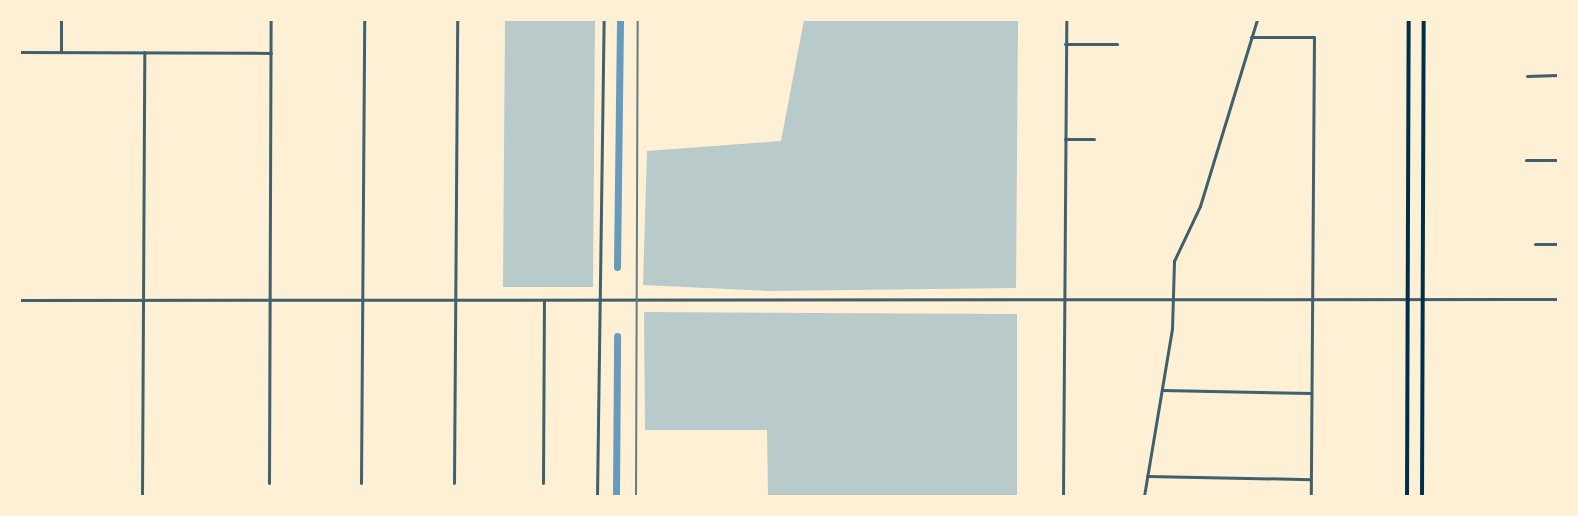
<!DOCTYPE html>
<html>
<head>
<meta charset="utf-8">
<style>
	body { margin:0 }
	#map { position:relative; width:1578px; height:516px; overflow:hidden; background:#fdf0d5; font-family:"Sofia Sans Condensed",sans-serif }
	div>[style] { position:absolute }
	.green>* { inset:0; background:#b9caca }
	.canal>* { height:7px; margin:-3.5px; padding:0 3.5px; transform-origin:3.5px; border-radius:3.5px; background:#669bbc }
	.minor>* { height:3px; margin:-1.5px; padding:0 1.5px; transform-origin:1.5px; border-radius:1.5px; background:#3f606c }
	.tertiary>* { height:3px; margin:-1.5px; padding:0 1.5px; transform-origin:1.5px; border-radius:1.5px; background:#3f606c }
	.secondary>* { height:4px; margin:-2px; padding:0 2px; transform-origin:2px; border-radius:2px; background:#003049 }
	.rail>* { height:2px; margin:-1px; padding:0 1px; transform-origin:1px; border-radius:1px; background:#657d81 }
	span { translate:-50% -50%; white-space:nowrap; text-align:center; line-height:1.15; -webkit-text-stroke:4.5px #fdf0d5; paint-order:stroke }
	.frame { position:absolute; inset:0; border:21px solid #fdf0d5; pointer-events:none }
</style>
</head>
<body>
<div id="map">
	<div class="green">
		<div style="clip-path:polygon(505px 20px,595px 20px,593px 287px,503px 287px)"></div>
		<div style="clip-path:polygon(804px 20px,1018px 20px,1016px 288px,768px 291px,643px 285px,647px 151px,781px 141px)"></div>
		<div style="clip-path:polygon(644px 312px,1017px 314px,1017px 496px,768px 496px,767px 430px,645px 430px)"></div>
	</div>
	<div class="canal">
		<div style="left:617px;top:267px;width:247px;rotate:-89.3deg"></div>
		<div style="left:616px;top:496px;width:160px;rotate:-89.6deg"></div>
	</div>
	<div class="minor">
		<div style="left:1251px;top:37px;width:63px"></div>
		<div style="left:1314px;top:37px;width:459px;rotate:90.4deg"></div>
		<div style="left:1065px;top:44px;width:52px"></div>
		<div style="left:20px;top:52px;width:251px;rotate:0.2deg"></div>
		<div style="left:61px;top:52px;width:32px;rotate:-90deg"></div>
		<div style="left:1527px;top:76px;width:31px;rotate:-2deg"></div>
		<div style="left:1065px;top:139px;width:29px"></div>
		<div style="left:1526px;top:160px;width:32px"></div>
		<div style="left:1535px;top:244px;width:23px"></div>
		<div style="left:1162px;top:390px;width:149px;rotate:1.2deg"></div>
		<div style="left:1147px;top:476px;width:163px;rotate:1.1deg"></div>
		<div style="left:269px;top:483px;width:463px;rotate:-89.8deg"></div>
		<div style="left:361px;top:483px;width:463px;rotate:-89.6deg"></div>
		<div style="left:454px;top:483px;width:463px;rotate:-89.6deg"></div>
		<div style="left:543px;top:483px;width:183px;rotate:-89.7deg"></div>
		<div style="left:142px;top:496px;width:444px;rotate:-89.7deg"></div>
		<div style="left:1063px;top:496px;width:476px;rotate:-89.6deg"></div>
		<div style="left:1144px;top:496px;width:169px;rotate:-80.5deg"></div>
		<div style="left:1172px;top:329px;width:68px;rotate:-88.3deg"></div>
		<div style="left:1174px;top:261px;width:61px;rotate:-64.7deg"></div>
		<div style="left:1200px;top:206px;width:195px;rotate:-73deg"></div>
	</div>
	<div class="tertiary">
		<div style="left:20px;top:300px;width:1538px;rotate:-0.04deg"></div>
		<div style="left:597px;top:496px;width:476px;rotate:-89.2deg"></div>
	</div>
	<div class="secondary">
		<div style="left:1407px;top:496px;width:476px;rotate:-89.8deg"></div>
		<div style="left:1422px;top:496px;width:476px;rotate:-89.8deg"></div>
	</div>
	<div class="rail">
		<div style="left:636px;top:496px;width:476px;rotate:-89.8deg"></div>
	</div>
	<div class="frame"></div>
</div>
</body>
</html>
